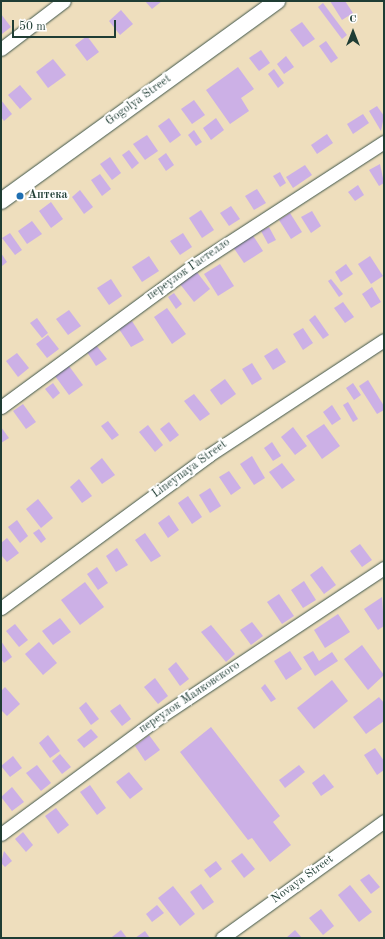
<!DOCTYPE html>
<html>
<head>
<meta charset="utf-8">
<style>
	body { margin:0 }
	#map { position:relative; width:385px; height:939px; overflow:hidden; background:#eedebd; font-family:"Old Standard TT",serif }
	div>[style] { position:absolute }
	.building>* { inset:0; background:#ccb0e6 }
	.roads { filter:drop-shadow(0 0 1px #3e5549) drop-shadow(0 0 1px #3e5549) }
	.minor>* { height:13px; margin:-6.5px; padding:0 6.5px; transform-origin:6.5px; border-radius:6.5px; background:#fff }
	.tertiary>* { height:16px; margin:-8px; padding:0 8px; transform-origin:8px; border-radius:8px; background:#fff }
	.dots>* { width:11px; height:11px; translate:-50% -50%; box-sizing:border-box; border:2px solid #fff; border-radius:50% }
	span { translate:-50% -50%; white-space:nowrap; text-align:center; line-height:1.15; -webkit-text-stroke:4px #fff; paint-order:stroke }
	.street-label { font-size:12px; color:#1f3d34 }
	.poi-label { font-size:12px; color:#1f3d34; font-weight:700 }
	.left { translate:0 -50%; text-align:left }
	.frame { position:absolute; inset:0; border:2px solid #1f3d34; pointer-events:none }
	.north { position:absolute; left:333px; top:12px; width:40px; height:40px; -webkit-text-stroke:3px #fff; paint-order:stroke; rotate:0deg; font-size:11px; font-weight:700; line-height:16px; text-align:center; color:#1f3d34 }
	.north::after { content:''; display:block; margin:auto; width:14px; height:18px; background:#1f3d34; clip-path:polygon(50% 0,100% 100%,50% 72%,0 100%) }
	.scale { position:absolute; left:12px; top:20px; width:104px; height:18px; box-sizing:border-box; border:2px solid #1f3d34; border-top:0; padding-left:5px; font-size:12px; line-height:14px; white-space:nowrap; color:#1f3d34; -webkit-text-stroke:3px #fff; paint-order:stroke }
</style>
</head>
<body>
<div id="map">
	<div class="building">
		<div style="clip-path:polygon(145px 1px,162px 1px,152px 9px)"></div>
		<div style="clip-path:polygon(330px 1px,345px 1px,353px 13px,342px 20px)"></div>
		<div style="clip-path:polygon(323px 3px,347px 35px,342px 39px,318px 7px)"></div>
		<div style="clip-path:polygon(121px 10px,133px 24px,120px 35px,109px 21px)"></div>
		<div style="clip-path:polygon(1px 14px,11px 27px,2px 34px,1px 32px)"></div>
		<div style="clip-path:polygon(302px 22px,315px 39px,303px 47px,290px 30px)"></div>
		<div style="clip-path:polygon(87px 36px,99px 52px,87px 61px,75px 45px)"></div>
		<div style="clip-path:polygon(326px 41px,338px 58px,331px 63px,319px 46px)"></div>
		<div style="clip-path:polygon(261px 50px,270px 63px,259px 71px,249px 58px)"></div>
		<div style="clip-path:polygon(286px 56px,294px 67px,284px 74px,277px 64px)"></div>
		<div style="clip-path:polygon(53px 59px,66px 75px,48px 88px,36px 72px)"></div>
		<div style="clip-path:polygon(238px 67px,254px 89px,241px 98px,249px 111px,230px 124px,206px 90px)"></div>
		<div style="clip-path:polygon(274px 69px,284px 83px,278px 88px,268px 74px)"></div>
		<div style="clip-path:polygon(20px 85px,32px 99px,20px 109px,8px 95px)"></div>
		<div style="clip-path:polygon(1px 100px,12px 114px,4px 121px,1px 117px)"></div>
		<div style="clip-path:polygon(194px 100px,205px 115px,192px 124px,181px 109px)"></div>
		<div style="clip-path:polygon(377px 106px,384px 116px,381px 131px,369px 111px)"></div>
		<div style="clip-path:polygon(363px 114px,369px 123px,353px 134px,347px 124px)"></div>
		<div style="clip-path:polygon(169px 118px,181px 135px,170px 143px,158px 126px)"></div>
		<div style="clip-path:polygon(216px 118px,224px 130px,211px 140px,203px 128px)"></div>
		<div style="clip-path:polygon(194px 130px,202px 142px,196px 146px,188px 135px)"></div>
		<div style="clip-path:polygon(327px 134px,333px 143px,317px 154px,311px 145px)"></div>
		<div style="clip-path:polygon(147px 135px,158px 151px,145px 160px,133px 144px)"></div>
		<div style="clip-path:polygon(129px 150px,139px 163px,132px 169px,122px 155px)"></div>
		<div style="clip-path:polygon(166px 153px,174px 165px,166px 171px,158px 159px)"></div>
		<div style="clip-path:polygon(110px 157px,121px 173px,112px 180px,100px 164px)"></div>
		<div style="clip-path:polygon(380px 164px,384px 183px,379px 186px,369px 170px)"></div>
		<div style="clip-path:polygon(305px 165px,312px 175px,293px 188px,286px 177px)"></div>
		<div style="clip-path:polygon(280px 172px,286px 183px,280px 187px,273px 176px)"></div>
		<div style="clip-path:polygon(100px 174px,111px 189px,102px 196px,91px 180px)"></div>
		<div style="clip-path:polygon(358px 185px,364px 195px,355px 201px,348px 192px)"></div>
		<div style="clip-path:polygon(257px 189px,266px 203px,254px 210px,245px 196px)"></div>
		<div style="clip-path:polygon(80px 190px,93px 207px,84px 214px,72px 197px)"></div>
		<div style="clip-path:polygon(51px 202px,63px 219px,51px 228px,39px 211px)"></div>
		<div style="clip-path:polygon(231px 206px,240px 219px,229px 226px,220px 213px)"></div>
		<div style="clip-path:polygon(201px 210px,214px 230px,202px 238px,189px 218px)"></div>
		<div style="clip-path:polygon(312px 211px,321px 226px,311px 233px,301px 217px)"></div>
		<div style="clip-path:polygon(290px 213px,302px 232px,291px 239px,279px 220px)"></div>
		<div style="clip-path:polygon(32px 221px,42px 234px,27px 244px,18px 231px)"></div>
		<div style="clip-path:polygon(269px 227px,276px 240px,268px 244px,261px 231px)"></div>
		<div style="clip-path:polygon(10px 233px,22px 250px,15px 255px,2px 238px)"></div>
		<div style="clip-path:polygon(183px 233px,192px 247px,180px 255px,170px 241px)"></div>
		<div style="clip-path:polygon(252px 234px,263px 251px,244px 263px,233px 247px)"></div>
		<div style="clip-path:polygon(1px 253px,7px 262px,2px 266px,1px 264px)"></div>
		<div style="clip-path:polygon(149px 256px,159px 271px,142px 282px,132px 267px)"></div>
		<div style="clip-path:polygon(370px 256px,383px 276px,371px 284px,358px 264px)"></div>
		<div style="clip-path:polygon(220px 264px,234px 286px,218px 296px,204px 274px)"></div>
		<div style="clip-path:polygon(346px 264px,353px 274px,341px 282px,335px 272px)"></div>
		<div style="clip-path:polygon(196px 271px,210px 289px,194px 302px,180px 284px)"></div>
		<div style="clip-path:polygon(111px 279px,122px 296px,109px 305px,97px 288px)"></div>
		<div style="clip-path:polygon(331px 279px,343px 294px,339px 297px,328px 281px)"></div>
		<div style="clip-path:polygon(372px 287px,381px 302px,371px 308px,362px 294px)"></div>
		<div style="clip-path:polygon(174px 293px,182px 304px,176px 309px,168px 297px)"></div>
		<div style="clip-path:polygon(343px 302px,354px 317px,345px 323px,334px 308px)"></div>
		<div style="clip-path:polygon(167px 308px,186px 334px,172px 344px,154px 317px)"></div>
		<div style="clip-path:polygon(69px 310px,81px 326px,68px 335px,56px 319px)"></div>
		<div style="clip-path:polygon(315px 315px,329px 335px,323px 339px,309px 320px)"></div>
		<div style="clip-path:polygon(37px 318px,48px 333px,42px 338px,30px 323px)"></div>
		<div style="clip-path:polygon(132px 321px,144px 340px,131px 347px,119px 329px)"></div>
		<div style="clip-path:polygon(303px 328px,313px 343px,303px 350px,293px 334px)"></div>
		<div style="clip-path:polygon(48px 335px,59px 349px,47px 358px,36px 344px)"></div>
		<div style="clip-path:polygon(96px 345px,107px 359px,96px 366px,87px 352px)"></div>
		<div style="clip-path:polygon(277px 348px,286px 362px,273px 370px,264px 356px)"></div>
		<div style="clip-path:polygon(17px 353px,29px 368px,18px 377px,6px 361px)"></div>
		<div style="clip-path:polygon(252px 363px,262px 379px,252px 385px,242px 369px)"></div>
		<div style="clip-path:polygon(69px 366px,83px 385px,69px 395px,55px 376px)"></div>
		<div style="clip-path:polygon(225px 379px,236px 394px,221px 405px,210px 390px)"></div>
		<div style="clip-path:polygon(368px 380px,384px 406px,384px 410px,377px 414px,359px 386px)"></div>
		<div style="clip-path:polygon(53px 383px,60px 393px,53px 399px,45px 389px)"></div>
		<div style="clip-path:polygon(353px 383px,361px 395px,354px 400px,346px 388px)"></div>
		<div style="clip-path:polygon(194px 394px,210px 414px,200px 421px,184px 401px)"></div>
		<div style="clip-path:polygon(348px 402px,358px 419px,353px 422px,343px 405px)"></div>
		<div style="clip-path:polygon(23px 404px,36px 422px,26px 429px,13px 411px)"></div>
		<div style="clip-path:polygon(332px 405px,341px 419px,332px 425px,323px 412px)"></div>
		<div style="clip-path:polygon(108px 421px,119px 435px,112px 440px,101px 426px)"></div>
		<div style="clip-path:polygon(169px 422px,179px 435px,170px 442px,160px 429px)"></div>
		<div style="clip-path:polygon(324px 424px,340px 446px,322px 459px,306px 436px)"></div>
		<div style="clip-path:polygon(148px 425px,163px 445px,155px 452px,139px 432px)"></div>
		<div style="clip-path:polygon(1px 427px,9px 438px,1px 443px)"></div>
		<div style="clip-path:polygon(293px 427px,307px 446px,295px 455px,281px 437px)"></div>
		<div style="clip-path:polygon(272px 442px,281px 456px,273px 461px,264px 448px)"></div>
		<div style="clip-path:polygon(252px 456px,265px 478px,254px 485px,240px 464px)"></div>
		<div style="clip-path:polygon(102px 458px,115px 475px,102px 484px,90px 468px)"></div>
		<div style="clip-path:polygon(282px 463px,295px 480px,282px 489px,269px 472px)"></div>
		<div style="clip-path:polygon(229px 471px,241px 488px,231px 495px,219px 477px)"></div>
		<div style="clip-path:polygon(79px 479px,92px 496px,82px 503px,70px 487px)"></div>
		<div style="clip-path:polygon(210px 488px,221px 506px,210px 513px,199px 495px)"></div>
		<div style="clip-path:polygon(188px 496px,202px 517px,192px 524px,178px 503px)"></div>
		<div style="clip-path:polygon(38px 499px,53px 518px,41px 528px,26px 509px)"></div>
		<div style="clip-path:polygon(169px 515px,179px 530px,168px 538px,158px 523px)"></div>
		<div style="clip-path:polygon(17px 520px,28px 536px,20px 543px,8px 527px)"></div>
		<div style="clip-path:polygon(39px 529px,46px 539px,41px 543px,33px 533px)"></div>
		<div style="clip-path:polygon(145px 533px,161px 556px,151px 562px,135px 540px)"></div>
		<div style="clip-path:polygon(7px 538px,19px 553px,7px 562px,1px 555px,1px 543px)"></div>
		<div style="clip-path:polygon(360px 544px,372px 560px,362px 567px,350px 551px)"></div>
		<div style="clip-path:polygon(117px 548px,128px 565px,116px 572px,106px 556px)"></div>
		<div style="clip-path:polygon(322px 566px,336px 585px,324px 594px,310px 575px)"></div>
		<div style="clip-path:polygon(97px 567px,108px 583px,98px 590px,87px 574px)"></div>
		<div style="clip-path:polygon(304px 581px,316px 600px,303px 608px,291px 590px)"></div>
		<div style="clip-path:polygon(85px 582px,104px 607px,80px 625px,61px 600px)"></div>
		<div style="clip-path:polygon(279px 594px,294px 616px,282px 624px,267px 602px)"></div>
		<div style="clip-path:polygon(382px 597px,384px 626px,378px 630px,364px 609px)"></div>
		<div style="clip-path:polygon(338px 614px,350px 632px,325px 648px,314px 630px)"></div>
		<div style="clip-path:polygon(60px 618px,71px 632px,53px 645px,42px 631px)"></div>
		<div style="clip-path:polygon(252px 622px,263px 636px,251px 645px,240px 630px)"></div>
		<div style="clip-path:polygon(15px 624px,28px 640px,19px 647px,6px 631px)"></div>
		<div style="clip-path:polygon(211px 625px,235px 654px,226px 662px,201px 632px)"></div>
		<div style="clip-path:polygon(1px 641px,12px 657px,4px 663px,1px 659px)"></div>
		<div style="clip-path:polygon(39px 642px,57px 663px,43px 675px,25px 654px)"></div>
		<div style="clip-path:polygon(362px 645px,384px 675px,368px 690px,344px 659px)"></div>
		<div style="clip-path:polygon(290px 651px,302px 669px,286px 680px,274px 661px)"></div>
		<div style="clip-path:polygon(313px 651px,319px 661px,332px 652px,338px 661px,315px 676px,303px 657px)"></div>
		<div style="clip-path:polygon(176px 662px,189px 679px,180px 686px,168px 669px)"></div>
		<div style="clip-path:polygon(155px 678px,168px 696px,158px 704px,144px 687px)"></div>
		<div style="clip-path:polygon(332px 680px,348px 701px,314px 729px,297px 708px)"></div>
		<div style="clip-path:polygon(265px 684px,276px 699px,271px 702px,261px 688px)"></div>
		<div style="clip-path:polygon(5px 687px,20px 704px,7px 716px,1px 710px,1px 691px)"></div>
		<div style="clip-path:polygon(379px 697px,384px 703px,384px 721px,366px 734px,353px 717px)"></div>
		<div style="clip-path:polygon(86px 702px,99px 719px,91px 725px,79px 708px)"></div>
		<div style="clip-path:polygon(120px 704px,131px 719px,122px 726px,110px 711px)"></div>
		<div style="clip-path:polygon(211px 727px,280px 816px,273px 822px,291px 845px,270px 862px,252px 838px,248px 840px,180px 752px)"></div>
		<div style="clip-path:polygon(91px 729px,98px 737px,84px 748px,77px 740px)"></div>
		<div style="clip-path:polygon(48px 735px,60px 751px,50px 758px,39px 743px)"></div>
		<div style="clip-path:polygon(149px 735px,160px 750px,145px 761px,135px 746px)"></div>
		<div style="clip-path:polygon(375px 748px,384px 761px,384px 770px,377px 775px,364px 755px)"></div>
		<div style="clip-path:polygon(60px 754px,71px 767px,62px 774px,52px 761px)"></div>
		<div style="clip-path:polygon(13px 756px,22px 768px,10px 777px,1px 766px)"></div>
		<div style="clip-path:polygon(37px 765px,51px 783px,41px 791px,26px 773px)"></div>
		<div style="clip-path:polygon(299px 765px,305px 772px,285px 788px,279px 780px)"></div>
		<div style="clip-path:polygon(129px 772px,143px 789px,130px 799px,116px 782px)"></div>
		<div style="clip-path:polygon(324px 774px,334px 787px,321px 796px,312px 783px)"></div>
		<div style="clip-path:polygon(90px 785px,106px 808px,97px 815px,80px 792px)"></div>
		<div style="clip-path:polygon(12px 787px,24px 802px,12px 811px,1px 797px)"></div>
		<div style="clip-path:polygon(56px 808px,69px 825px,58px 834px,45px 816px)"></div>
		<div style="clip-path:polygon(23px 832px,33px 845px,26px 852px,15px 839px)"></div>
		<div style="clip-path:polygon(4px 851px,12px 861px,5px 867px,1px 863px)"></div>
		<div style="clip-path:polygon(242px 853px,255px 869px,244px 878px,231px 861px)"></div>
		<div style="clip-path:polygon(216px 861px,222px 869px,210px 878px,204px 870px)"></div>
		<div style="clip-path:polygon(369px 874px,380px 887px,371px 894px,360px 880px)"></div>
		<div style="clip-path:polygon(201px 884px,214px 902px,203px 910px,190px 892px)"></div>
		<div style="clip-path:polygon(350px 885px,372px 912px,359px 922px,338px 895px)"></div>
		<div style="clip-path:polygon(173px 886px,195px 914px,180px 926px,158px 898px)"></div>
		<div style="clip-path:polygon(157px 905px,164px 913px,152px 922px,146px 914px)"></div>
		<div style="clip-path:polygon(321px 909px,334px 926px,323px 935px,309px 918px)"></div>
		<div style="clip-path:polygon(121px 930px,127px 938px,113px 938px,112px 937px)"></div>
		<div style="clip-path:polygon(295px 930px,302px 938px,286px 938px)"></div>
		<div style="clip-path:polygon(145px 931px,150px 938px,135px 938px)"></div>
	</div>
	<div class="roads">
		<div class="minor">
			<div style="left:1px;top:49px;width:79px;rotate:-37.3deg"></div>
			<div style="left:1px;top:407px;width:238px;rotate:-36.3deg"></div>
			<div style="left:193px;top:266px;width:228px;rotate:-33deg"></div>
			<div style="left:1px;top:608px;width:258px;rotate:-36.3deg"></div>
			<div style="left:209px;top:455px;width:209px;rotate:-33.3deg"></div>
			<div style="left:1px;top:834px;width:199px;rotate:-36.4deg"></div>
			<div style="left:161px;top:716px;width:268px;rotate:-33.6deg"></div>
			<div style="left:222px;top:938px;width:200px;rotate:-35.8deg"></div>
		</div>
		<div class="tertiary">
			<div style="left:1px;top:201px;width:341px;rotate:-35.9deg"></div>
		</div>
	</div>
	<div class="dots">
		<div style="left:20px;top:196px;background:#1f6fb2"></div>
	</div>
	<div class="street-label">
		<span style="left:139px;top:101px;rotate:-36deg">Gogolya Street</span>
		<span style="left:189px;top:270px;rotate:-35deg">переулок Гастелло</span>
		<span style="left:190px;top:470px;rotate:-36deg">Lineynaya Street</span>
		<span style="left:190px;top:698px;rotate:-34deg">переулок Маяковского</span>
		<span style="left:303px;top:880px;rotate:-36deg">Novaya Street</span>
	</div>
	<div class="poi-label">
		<span class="left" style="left:28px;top:196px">Аптека</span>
	</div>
	<div class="frame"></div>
	<div class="north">С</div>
	<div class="scale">50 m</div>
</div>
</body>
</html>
